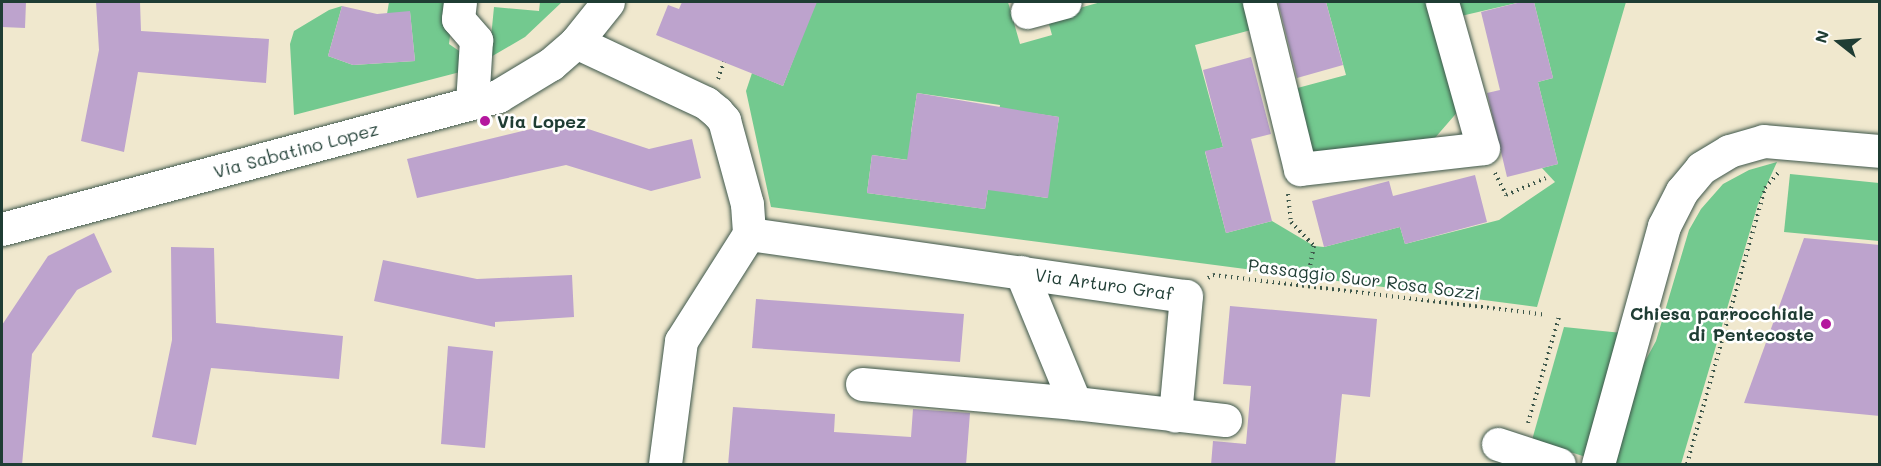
<!DOCTYPE html>
<html>
<head>
<meta charset="utf-8">
<style>
	body { margin:0 }
	#map { position:relative; width:1881px; height:466px; overflow:hidden; background:#f0e8ce; font-family:Mali,sans-serif }
	div>[style] { position:absolute }
	.green>* { inset:0; background:#73c98f }
	.building>* { inset:0; background:#bda3cd }
	.path>* { height:4px; margin-top:-2px; transform-origin:0; background:repeating-linear-gradient(90deg,#3e574b 0 1.5px,transparent 0 6px) }
	.roads { filter:drop-shadow(0 0 2px #3e574b) drop-shadow(0 0 2px #3e574b) }
	.minor>* { height:33px; margin:-16.5px; padding:0 16.5px; transform-origin:16.5px; border-radius:16.5px; background:#fff }
	.dots>* { width:16px; height:16px; translate:-50% -50%; box-sizing:border-box; border:3px solid #fff; border-radius:50% }
	span { translate:-50% -50%; white-space:nowrap; text-align:center; line-height:1.15; -webkit-text-stroke:5px #fff; paint-order:stroke }
	.poi-label { font-size:18px; color:#1f3d34; font-weight:700 }
	.left { translate:0 -50%; text-align:left }
	.right { translate:-100% -50%; text-align:right }
	.street-label { font-size:18px; color:#1f3d34 }
	.frame { position:absolute; inset:0; border:3px solid #1f3d34; pointer-events:none }
	.north { position:absolute; left:1809px; top:12px; width:60px; height:60px; -webkit-text-stroke:4px #fff; paint-order:stroke; rotate:287deg; font-size:16px; font-weight:700; line-height:24px; text-align:center; color:#1f3d34 }
	.north::after { content:''; display:block; margin:auto; width:21px; height:27px; background:#1f3d34; clip-path:polygon(50% 0,100% 100%,50% 72%,0 100%) }
</style>
</head>
<body>
<div id="map">
	<div class="green">
		<div style="clip-path:polygon(389px 2px,454px 2px,449px 44px,465px 55px,464px 71px,294px 115px,290px 44px,294px 31px,329px 10px,342px 6px,328px 56px,353px 65px,415px 61px,410px 12px,387px 14px)"></div>
		<div style="clip-path:polygon(540px 2px,562px 2px,525px 37px,489px 58px,494px 7px,539px 11px)"></div>
		<div style="clip-path:polygon(evenodd,804px 2px,1008px 2px,1020px 44px,1052px 35px,1047px 17px,1101px 2px,1244px 2px,1251px 30px,1195px 45px,1223px 147px,1205px 152px,1226px 233px,1272px 221px,1314px 246px,1324px 247px,1400px 227px,1405px 244px,1499px 220px,1555px 182px,1542px 168px,1558px 164px,1538px 82px,1553px 78px,1534px 2px,1626px 2px,1537px 307px,771px 207px,746px 91px,752px 73px,783px 86px,814px 6px,804px 2px,917px 93px,1000px 105px,995px 141px,1025px 112px,1059px 117px,1047px 198px,1014px 193px,991px 169px,985px 209px,867px 193px,872px 155px,931px 163px,935px 136px,911px 132px,917px 93px)"></div>
		<div style="clip-path:polygon(1326px 2px,1430px 2px,1460px 109px,1434px 139px,1306px 153px,1290px 90px,1346px 75px)"></div>
		<div style="clip-path:polygon(1456px 2px,1521px 2px,1461px 16px)"></div>
		<div style="clip-path:polygon(1777px 162px,1758px 204px,1681px 464px,1611px 464px,1638px 374px,1656px 341px,1689px 230px,1701px 209px,1723px 184px,1749px 170px)"></div>
		<div style="clip-path:polygon(1790px 174px,1879px 183px,1879px 241px,1784px 232px)"></div>
		<div style="clip-path:polygon(1564px 327px,1622px 333px,1586px 457px,1532px 440px)"></div>
	</div>
	<div class="building">
		<div style="clip-path:polygon(2px 2px,26px 2px,25px 28px,2px 27px)"></div>
		<div style="clip-path:polygon(96px 2px,140px 2px,141px 31px,269px 39px,266px 83px,138px 72px,124px 152px,81px 141px,99px 50px)"></div>
		<div style="clip-path:polygon(682px 2px,817px 2px,783px 86px,656px 35px,668px 5px,679px 9px)"></div>
		<div style="clip-path:polygon(1278px 2px,1326px 2px,1343px 65px,1297px 78px)"></div>
		<div style="clip-path:polygon(1521px 2px,1534px 2px,1553px 78px,1538px 82px,1558px 164px,1507px 177px,1487px 93px,1500px 90px,1481px 12px)"></div>
		<div style="clip-path:polygon(342px 6px,377px 14px,410px 11px,415px 61px,353px 65px,328px 56px)"></div>
		<div style="clip-path:polygon(1251px 57px,1271px 134px,1251px 139px,1272px 221px,1226px 233px,1205px 151px,1223px 147px,1203px 70px)"></div>
		<div style="clip-path:polygon(917px 93px,1059px 117px,1048px 198px,988px 190px,985px 209px,867px 193px,872px 155px,907px 160px)"></div>
		<div style="clip-path:polygon(564px 121px,649px 149px,692px 139px,701px 178px,651px 191px,566px 165px,417px 198px,407px 159px)"></div>
		<div style="clip-path:polygon(1475px 175px,1487px 222px,1405px 244px,1400px 227px,1324px 247px,1312px 201px,1389px 181px,1393px 196px)"></div>
		<div style="clip-path:polygon(94px 233px,112px 272px,77px 290px,32px 354px,22px 465px,2px 465px,2px 325px,48px 256px)"></div>
		<div style="clip-path:polygon(1804px 238px,1880px 245px,1880px 416px,1744px 403px)"></div>
		<div style="clip-path:polygon(171px 247px,214px 248px,216px 323px,343px 336px,339px 379px,211px 368px,196px 445px,152px 437px,172px 340px)"></div>
		<div style="clip-path:polygon(383px 260px,477px 279px,572px 275px,574px 317px,495px 322px,495px 327px,374px 301px)"></div>
		<div style="clip-path:polygon(756px 299px,964px 314px,960px 362px,752px 348px)"></div>
		<div style="clip-path:polygon(1230px 306px,1377px 319px,1370px 397px,1342px 394px,1335px 465px,1211px 465px,1213px 441px,1246px 444px,1251px 386px,1223px 384px)"></div>
		<div style="clip-path:polygon(448px 346px,493px 351px,485px 448px,441px 444px)"></div>
		<div style="clip-path:polygon(733px 407px,835px 414px,834px 432px,911px 437px,913px 409px,970px 413px,966px 465px,728px 465px)"></div>
	</div>
	<div class="path">
		<div style="left:718px;top:79px;width:18px;rotate:-71deg"></div>
		<div style="left:1495px;top:173px;width:25px;rotate:63deg"></div>
		<div style="left:1506px;top:195px;width:43px;rotate:-23deg"></div>
		<div style="left:1288px;top:194px;width:28px;rotate:84deg"></div>
		<div style="left:1291px;top:222px;width:33px;rotate:46deg"></div>
		<div style="left:1314px;top:246px;width:41px;rotate:101.3deg"></div>
		<div style="left:1208px;top:278px;width:6px;rotate:-31deg"></div>
		<div style="left:1213px;top:275px;width:335px;rotate:6.8deg"></div>
		<div style="left:1528px;top:423px;width:110px;rotate:-73.7deg"></div>
		<div style="left:1687px;top:464px;width:287px;rotate:-74.2deg"></div>
		<div style="left:1765px;top:188px;width:21px;rotate:-49deg"></div>
	</div>
	<div class="roads">
		<div class="minor">
			<div style="left:460px;top:2px;width:17px;rotate:97deg"></div>
			<div style="left:458px;top:19px;width:28px;rotate:49deg"></div>
			<div style="left:476px;top:40px;width:63px;rotate:93.6deg"></div>
			<div style="left:1259px;top:2px;width:172px;rotate:76.2deg"></div>
			<div style="left:1300px;top:169px;width:184px;rotate:-6.5deg"></div>
			<div style="left:1483px;top:148px;width:152px;rotate:-105.7deg"></div>
			<div style="left:1027px;top:12px;width:39px;rotate:-15deg"></div>
			<div style="left:576px;top:42px;width:144px;rotate:25.1deg"></div>
			<div style="left:706px;top:103px;width:14px;rotate:39deg"></div>
			<div style="left:717px;top:112px;width:11px;rotate:49deg"></div>
			<div style="left:724px;top:120px;width:87px;rotate:74.7deg"></div>
			<div style="left:747px;top:204px;width:30px;rotate:86deg"></div>
			<div style="left:2px;top:229px;width:514px;rotate:-15.01deg"></div>
			<div style="left:498px;top:96px;width:62px;rotate:-31.1deg"></div>
			<div style="left:551px;top:64px;width:33px;rotate:-41deg"></div>
			<div style="left:576px;top:42px;width:51px;rotate:-51.3deg"></div>
			<div style="left:749px;top:234px;width:441px;rotate:8.1deg"></div>
			<div style="left:1186px;top:296px;width:120px;rotate:95.3deg"></div>
			<div style="left:1021px;top:272px;width:142px;rotate:67.6deg"></div>
			<div style="left:1075px;top:403px;width:151px;rotate:6.5deg"></div>
			<div style="left:862px;top:384px;width:214px;rotate:5.1deg"></div>
			<div style="left:1498px;top:444px;width:64px;rotate:18.2deg"></div>
			<div style="left:665px;top:464px;width:124px;rotate:-82.6deg"></div>
			<div style="left:681px;top:341px;width:127px;rotate:-57.6deg"></div>
			<div style="left:1598px;top:464px;width:247px;rotate:-74.5deg"></div>
			<div style="left:1664px;top:226px;width:39px;rotate:-63deg"></div>
			<div style="left:1682px;top:191px;width:30px;rotate:-50deg"></div>
			<div style="left:1701px;top:168px;width:33px;rotate:-31deg"></div>
			<div style="left:1729px;top:151px;width:36px;rotate:-16deg"></div>
			<div style="left:1764px;top:141px;width:116px;rotate:4.9deg"></div>
		</div>
	</div>
	<div class="dots">
		<div style="left:485px;top:121px;background:#b5179e"></div>
		<div style="left:1826px;top:324px;background:#b5179e"></div>
	</div>
	<div class="poi-label">
		<span class="left" style="left:497px;top:121px">Via Lopez</span>
		<span class="right" style="left:1814px;top:324px">Chiesa parrocchiale<br>di Pentecoste</span>
	</div>
	<div class="street-label">
		<span style="left:296px;top:150px;rotate:-15deg">Via Sabatino Lopez</span>
		<span style="left:1364px;top:279px;rotate:7deg">Passaggio Suor Rosa Sozzi</span>
		<span style="left:1104px;top:284px;rotate:8deg">Via Arturo Graf</span>
	</div>
	<div class="frame"></div>
	<div class="north">N</div>
</div>
</body>
</html>
